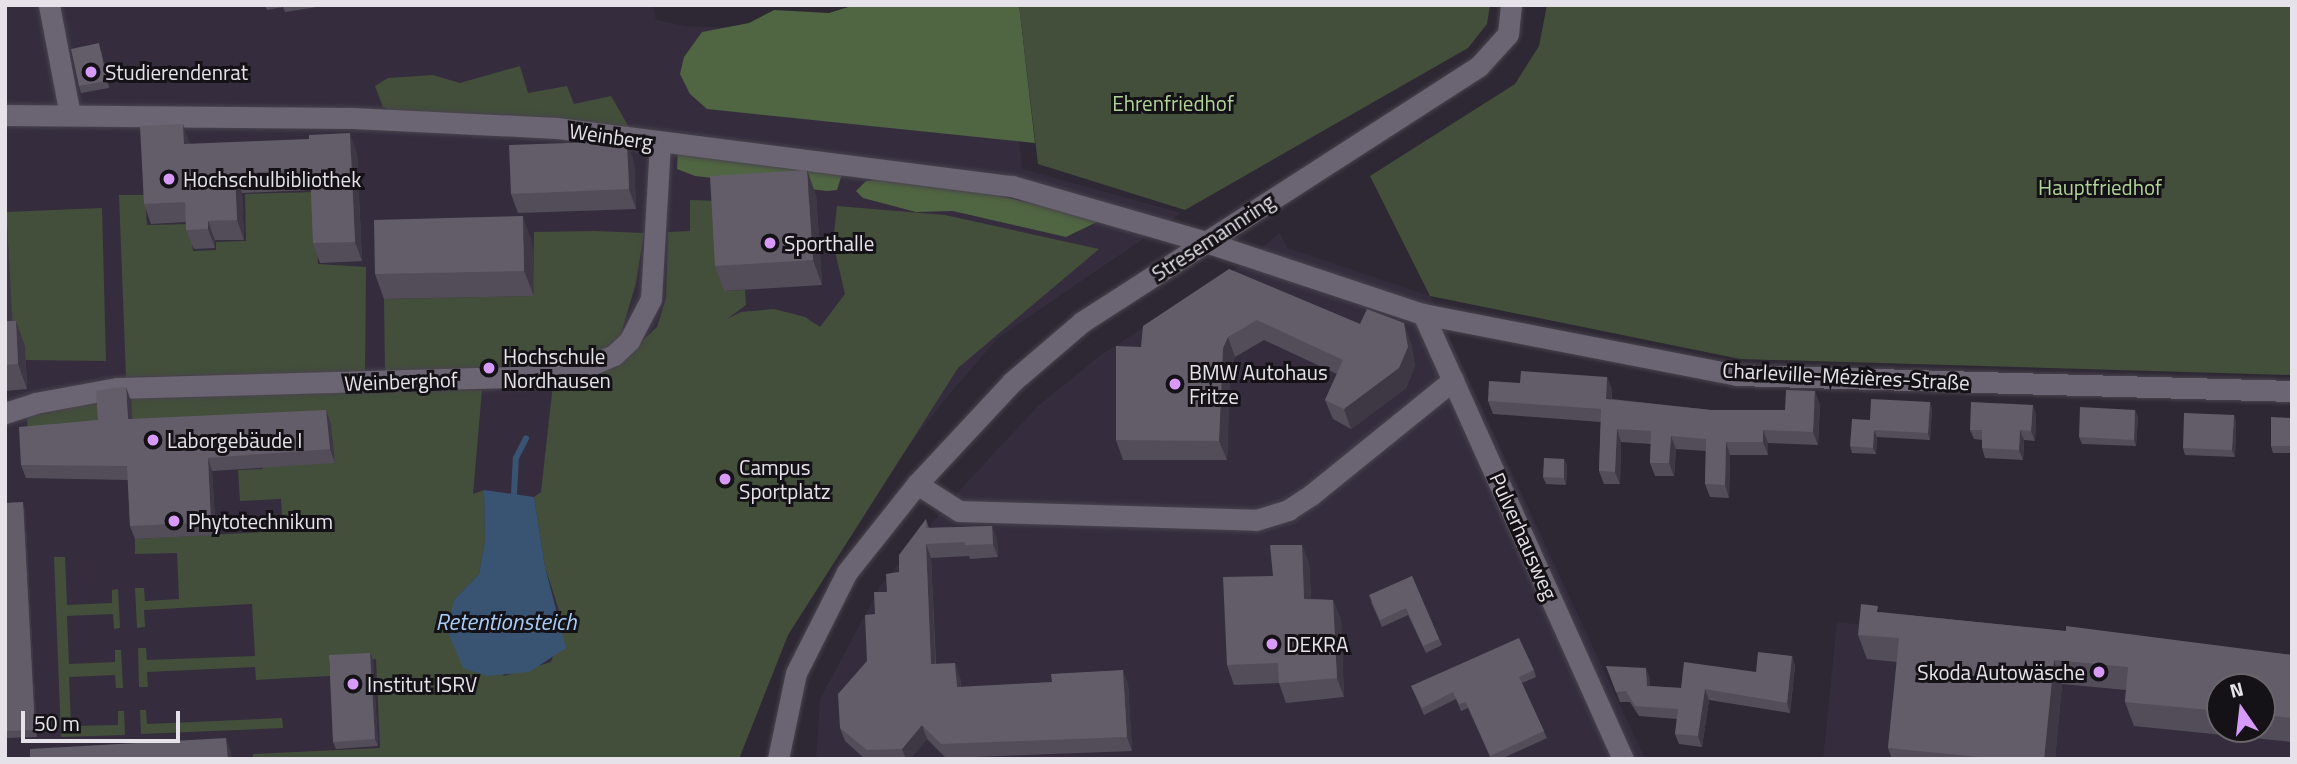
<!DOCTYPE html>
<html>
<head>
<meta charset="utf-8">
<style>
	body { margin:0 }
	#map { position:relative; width:2297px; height:764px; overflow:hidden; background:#2d2833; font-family:"Titillium Web",sans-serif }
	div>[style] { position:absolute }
	.built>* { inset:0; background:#352d3e }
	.green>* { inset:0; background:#434f3a }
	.forest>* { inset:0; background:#506541 }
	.water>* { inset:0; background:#395473 }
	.stream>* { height:6px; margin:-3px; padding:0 3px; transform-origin:3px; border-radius:3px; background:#395473 }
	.roads { filter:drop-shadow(0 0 2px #48434d) drop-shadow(0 0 2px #48434d) }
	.minor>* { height:21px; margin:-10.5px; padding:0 10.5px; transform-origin:10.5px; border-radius:10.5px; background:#6b6472 }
	.wall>* { inset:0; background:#534d59 }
	.shaded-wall>* { inset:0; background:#3d3843 }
	.building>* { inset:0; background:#635d69 }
	.dots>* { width:19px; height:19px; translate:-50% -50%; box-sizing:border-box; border:4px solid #141217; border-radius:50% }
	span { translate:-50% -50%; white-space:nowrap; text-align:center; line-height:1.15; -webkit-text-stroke:6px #141217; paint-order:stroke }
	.poi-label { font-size:21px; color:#e6e2ea }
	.left { translate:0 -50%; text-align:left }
	.right { translate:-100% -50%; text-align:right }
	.park-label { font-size:21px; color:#b0d497 }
	.street-label { font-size:21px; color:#e6e2ea }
	.water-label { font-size:23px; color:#a7ccf7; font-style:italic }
	.frame { position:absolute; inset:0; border:7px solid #e6e2ea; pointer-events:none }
	.north { position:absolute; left:2206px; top:673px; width:70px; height:70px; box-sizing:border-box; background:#141217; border:2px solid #68656b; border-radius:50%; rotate:346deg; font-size:19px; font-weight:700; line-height:28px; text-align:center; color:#e6e2ea }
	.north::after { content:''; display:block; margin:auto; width:24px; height:32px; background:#d89af8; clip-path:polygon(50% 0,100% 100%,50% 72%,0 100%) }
	.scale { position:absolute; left:21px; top:711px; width:159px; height:32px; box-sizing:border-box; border:4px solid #e6e2ea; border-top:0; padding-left:9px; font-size:21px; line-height:24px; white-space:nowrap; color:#e6e2ea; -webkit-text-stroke:5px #141217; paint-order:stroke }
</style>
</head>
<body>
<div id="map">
	<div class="built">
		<div style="clip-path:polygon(5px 5px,653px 5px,656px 20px,685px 26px,1009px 38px,1022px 169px,1181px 213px,998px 338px,947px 397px,869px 497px,788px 635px,739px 759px,5px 759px)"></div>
		<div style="clip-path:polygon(1280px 233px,1287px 248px,1430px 296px,1645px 759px,816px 759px,820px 699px,881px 585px,958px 492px,1038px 406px,1101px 355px,1234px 270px)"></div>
		<div style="clip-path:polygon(evenodd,1837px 622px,2292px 671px,2292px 759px,1823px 759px,1837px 622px,2220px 687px,2262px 687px,2262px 729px,2220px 729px,2220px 687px)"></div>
	</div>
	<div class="green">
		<div style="clip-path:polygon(1019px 5px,1490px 5px,1487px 24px,1468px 48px,1185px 210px,1038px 164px)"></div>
		<div style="clip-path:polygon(1547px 5px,2292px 5px,2292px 375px,1740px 359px,1430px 296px,1370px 176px,1515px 84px,1539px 46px)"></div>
		<div style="clip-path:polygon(520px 66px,528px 93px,567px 86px,574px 104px,611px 96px,630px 129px,400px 114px,383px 107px,375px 86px,388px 78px,433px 75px,460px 83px)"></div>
		<div style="clip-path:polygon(315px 192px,318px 264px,366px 267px,365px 372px,126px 377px,119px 195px,145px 195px,147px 225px,190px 224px,193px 251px,216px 250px,216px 242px,246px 241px,245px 194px)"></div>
		<div style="clip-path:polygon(690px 200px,719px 201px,724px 291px,745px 290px,746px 305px,727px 319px,741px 312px,774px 309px,805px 317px,820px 327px,845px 294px,833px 243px,837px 206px,945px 215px,1099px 249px,958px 368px,788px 635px,739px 759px,253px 759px,253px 754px,380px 748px,376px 659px,329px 661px,330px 676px,289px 678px,256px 680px,255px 667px,147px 672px,148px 687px,139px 687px,138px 648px,146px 648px,147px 660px,255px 656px,252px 604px,144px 610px,145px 627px,137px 628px,135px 588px,144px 588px,145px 601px,179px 599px,177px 553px,135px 554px,135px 539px,283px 531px,281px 499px,240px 501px,238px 470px,263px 469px,259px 428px,133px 432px,131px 397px,482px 390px,473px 494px,484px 490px,485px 541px,479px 574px,454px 600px,504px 676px,551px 662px,564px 626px,545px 567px,534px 497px,541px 492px,553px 384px,583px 380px,617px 365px,657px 327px,666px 298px,668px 232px,690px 231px)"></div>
		<div style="clip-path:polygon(102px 208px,106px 361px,26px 360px,14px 347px,6px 212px)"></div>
		<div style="clip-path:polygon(594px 231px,644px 233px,636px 283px,619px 341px,590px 358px,559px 365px,385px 371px,384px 299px,533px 296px,534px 232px)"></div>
		<div style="clip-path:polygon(101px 399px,103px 434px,28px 441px,27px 413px)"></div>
		<div style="clip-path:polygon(54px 557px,65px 557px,67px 605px,112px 603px,112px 590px,118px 589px,120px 628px,114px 629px,113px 614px,67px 616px,69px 664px,115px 662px,115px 650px,121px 650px,123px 688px,116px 688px,115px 675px,69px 677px,71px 726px,118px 725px,118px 711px,124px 711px,125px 735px,61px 737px)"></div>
		<div style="clip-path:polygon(140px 710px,146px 710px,147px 724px,282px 718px,283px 728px,141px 734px)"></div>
	</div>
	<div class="forest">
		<div style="clip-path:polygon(855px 5px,1019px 5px,1035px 143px,707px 109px,690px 94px,680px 74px,684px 57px,702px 32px,749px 23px,774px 10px,829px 13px)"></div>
		<div style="clip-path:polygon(678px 149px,842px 174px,837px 190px,827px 191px,695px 176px,677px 169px)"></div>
		<div style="clip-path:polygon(883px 179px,979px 191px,1101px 220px,1066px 237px,953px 211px,916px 212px,863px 198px,856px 191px,866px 181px)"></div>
	</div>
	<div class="water">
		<div style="clip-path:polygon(484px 490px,534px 497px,545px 567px,566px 648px,529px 672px,487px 676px,463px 668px,447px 630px,454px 600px,479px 574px,485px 541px)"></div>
	</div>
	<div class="stream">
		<div style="left:514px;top:494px;width:36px;rotate:-87deg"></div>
		<div style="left:516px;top:458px;width:22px;rotate:-63deg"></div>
	</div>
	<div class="roads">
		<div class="minor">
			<div style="left:49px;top:5px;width:112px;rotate:79.2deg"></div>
			<div style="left:5px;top:115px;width:348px;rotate:0.5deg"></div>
			<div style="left:353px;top:118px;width:204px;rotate:2.8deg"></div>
			<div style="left:557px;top:128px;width:459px;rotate:7.3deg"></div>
			<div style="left:1012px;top:186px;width:202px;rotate:16.1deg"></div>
			<div style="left:1206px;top:242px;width:229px;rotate:18.4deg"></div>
			<div style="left:1423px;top:314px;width:320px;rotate:11deg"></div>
			<div style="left:1737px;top:375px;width:555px;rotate:1.65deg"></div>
			<div style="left:1423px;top:314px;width:488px;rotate:65.8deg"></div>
			<div style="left:5px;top:413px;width:32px;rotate:-18deg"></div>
			<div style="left:35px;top:403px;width:83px;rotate:-10.4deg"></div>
			<div style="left:117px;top:388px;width:431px;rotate:-1.6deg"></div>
			<div style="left:548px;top:376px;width:41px;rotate:-14deg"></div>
			<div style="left:588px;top:366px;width:28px;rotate:-23deg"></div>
			<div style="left:614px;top:355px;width:21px;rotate:-43deg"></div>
			<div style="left:629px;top:341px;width:47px;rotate:-62.4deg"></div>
			<div style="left:651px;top:299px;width:156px;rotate:-86.7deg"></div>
			<div style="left:917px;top:484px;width:50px;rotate:32.7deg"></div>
			<div style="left:959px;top:511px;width:297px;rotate:1.7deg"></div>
			<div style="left:1256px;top:520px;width:34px;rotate:-17deg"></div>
			<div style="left:1288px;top:510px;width:27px;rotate:-33deg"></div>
			<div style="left:1311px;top:495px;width:183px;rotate:-39deg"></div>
			<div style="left:778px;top:759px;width:88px;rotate:-78.2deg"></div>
			<div style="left:796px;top:673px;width:113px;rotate:-63.2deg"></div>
			<div style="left:847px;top:572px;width:112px;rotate:-51.5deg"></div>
			<div style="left:917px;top:484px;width:139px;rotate:-47deg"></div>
			<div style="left:1012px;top:382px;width:92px;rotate:-40.6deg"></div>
			<div style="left:1082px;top:322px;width:472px;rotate:-32.8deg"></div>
			<div style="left:1479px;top:66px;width:43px;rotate:-47.8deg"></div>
			<div style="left:1508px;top:34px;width:29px;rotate:-84deg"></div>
		</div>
	</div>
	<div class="wall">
		<div style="clip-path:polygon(265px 5px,330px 5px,285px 12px,283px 7px,267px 10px)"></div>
		<div style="clip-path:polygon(101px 50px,109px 88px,81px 93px,79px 86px)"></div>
		<div style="clip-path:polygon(190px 144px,357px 153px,362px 261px,320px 263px,313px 243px,311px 190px,242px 193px,244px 240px,215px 240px,215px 248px,194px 249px,186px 230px,186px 222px,151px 224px,144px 204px)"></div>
		<div style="clip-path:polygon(634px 161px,636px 209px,518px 213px,511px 194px)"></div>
		<div style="clip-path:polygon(816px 195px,822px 285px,724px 291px,715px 266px)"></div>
		<div style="clip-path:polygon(5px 203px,13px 321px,16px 321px,25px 346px,27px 389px,5px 391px)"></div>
		<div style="clip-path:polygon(532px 242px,534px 296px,384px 299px,375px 274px)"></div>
		<div style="clip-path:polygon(1229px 269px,1360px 324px,1411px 343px,1415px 366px,1406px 388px,1351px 429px,1333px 419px,1325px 400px,1337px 374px,1264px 340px,1235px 357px,1230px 368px,1227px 460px,1123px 460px,1116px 440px,1141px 347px)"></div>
		<div style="clip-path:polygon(1607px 377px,1612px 390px,1612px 399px,1711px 410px,1785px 410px,1820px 404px,1818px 445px,1768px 443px,1768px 455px,1730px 455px,1729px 498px,1710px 497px,1705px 484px,1706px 451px,1676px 449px,1674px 476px,1655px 476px,1650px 463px,1651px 444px,1621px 442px,1620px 484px,1604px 484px,1599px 471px,1601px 422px,1493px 414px,1488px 401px,1520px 383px)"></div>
		<div style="clip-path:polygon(131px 401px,132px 419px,331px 424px,335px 463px,212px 471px,216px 535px,135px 539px,130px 526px,128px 480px,26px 478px,21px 465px)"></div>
		<div style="clip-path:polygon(1930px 402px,1932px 409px,1930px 440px,1877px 437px,1876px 454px,1852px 453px,1850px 446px,1870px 420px)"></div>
		<div style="clip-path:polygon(2135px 410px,2138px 417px,2136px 446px,2082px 444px,2079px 437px)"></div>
		<div style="clip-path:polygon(2036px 414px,2035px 441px,2024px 440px,2023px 460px,1985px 458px,1982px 448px,1982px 440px,1974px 439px,1970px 430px)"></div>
		<div style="clip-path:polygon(2234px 415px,2236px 422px,2235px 457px,2185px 455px,2183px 448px)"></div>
		<div style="clip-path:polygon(2292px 418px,2292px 453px,2273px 453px,2271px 446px)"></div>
		<div style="clip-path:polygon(1564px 459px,1567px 466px,1566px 485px,1546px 484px,1543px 477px)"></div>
		<div style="clip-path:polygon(5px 503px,25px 509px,37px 737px,5px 738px)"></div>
		<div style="clip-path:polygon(926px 519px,929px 528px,992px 526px,997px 540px,998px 557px,970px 559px,969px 556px,931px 558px,936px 664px,960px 677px,961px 687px,1128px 684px,1132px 751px,946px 758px,927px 739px,910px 759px,865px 759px,845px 741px,840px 728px,867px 661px,875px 614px,887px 592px,899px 572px)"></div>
		<div style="clip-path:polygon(1302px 545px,1309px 564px,1311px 599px,1333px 600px,1341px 620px,1344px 697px,1286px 703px,1279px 683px,1234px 685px,1227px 665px,1273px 576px)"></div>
		<div style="clip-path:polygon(1412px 576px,1442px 645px,1426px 653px,1408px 615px,1382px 627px,1371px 602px)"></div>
		<div style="clip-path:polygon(evenodd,1880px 612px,2292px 655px,2292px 742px,2134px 726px,2125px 702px,2126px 690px,2062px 684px,2055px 759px,1892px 759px,1888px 748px,1897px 662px,1867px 659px,1858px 635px,1880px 612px,2220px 687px,2262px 687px,2262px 729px,2220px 729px,2220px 687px)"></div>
		<div style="clip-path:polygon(370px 653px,373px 659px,378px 746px,336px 749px,333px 742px)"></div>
		<div style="clip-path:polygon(1792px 656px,1795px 666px,1790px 713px,1709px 700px,1702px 747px,1679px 744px,1675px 734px,1677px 719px,1639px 716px,1630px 702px,1620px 702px,1606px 666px,1650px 678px,1650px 686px,1681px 688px,1756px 672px)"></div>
		<div style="clip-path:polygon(1534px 670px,1536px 677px,1522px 683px,1547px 738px,1501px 759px,1491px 759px,1468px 708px,1461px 711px,1456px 699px,1424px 715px,1411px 686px)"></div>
	</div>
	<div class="shaded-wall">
		<div style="clip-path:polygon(183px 124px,190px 144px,184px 144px)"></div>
		<div style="clip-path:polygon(350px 133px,357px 153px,362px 261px,355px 242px)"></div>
		<div style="clip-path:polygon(627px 141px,634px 161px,636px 209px,629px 189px)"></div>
		<div style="clip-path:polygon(807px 170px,816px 195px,822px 285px,813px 260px)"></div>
		<div style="clip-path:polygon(235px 173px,242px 193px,244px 240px,237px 220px)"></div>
		<div style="clip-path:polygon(5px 203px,6px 206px,14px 347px,5px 322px)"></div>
		<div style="clip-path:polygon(523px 216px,532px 242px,534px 296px,524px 271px)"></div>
		<div style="clip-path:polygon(208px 221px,215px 240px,215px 248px,208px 229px)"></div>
		<div style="clip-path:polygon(16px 321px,25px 346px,27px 389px,18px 364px)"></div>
		<div style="clip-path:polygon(1404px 323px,1411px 343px,1415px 366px,1406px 388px,1351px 429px,1344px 409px)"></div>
		<div style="clip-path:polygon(1228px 337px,1235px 357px,1230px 368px,1227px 460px,1219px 441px,1223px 348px)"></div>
		<div style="clip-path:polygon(1607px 377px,1612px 390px,1611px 412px,1606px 399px)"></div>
		<div style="clip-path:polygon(126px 387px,131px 401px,133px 432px,128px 419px)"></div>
		<div style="clip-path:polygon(1815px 391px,1820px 404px,1818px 445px,1813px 432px)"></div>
		<div style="clip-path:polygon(1930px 402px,1932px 409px,1930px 440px,1928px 433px)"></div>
		<div style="clip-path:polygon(2033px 405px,2036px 414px,2035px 441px,2031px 431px)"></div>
		<div style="clip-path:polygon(326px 410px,331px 424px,335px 463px,330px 449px)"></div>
		<div style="clip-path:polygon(2135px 410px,2138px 417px,2136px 446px,2134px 440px)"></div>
		<div style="clip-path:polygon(2234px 415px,2236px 422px,2235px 457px,2232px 450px)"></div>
		<div style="clip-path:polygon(1617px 429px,1621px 442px,1620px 484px,1615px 472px)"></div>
		<div style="clip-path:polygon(1763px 430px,1768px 443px,1768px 455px,1763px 442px)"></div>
		<div style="clip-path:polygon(1874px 430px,1877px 437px,1876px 454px,1873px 448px)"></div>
		<div style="clip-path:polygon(2020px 430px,2024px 440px,2023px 460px,2019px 450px)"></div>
		<div style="clip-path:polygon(1671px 436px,1676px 449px,1674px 476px,1669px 463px)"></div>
		<div style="clip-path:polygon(1726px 442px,1730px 455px,1729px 498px,1725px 485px)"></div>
		<div style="clip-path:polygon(208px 458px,212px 471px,216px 535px,211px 522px)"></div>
		<div style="clip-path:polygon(1564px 459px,1567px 466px,1566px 485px,1564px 478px)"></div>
		<div style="clip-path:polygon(23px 502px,25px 509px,37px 737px,35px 730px)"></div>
		<div style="clip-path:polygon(992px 526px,997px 540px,998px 557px,993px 544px)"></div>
		<div style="clip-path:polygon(926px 544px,931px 558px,936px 678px,931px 664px)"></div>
		<div style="clip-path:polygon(1302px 545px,1309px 564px,1312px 619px,1304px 599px)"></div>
		<div style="clip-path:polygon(1333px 600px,1341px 620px,1344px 697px,1337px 678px)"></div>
		<div style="clip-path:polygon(370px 653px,373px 659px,378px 746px,375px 739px)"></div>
		<div style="clip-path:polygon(1792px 656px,1795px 666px,1790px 713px,1787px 703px)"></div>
		<div style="clip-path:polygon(2054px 660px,2062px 684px,2055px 759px,2044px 759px)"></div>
		<div style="clip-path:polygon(955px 663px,960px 677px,962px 701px,957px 687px)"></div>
		<div style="clip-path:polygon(1646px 668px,1650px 678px,1650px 696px,1647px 686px)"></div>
		<div style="clip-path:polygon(1123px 670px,1128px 684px,1132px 751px,1127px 737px)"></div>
		<div style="clip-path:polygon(1705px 689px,1709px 700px,1702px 747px,1698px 736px)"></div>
		<div style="clip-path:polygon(922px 725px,927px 739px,910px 759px,906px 759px,902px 749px)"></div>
		<div style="clip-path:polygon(226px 738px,231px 751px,232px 759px,228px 759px)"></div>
	</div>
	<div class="building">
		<div style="clip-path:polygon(99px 43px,107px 81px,79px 86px,71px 49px)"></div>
		<div style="clip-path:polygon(183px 124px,184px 144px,309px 139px,309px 135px,350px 133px,355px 242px,313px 243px,310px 170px,235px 173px,237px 220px,208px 221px,208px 229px,186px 230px,185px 202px,144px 204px,140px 126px)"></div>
		<div style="clip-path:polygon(627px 141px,629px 189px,511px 194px,509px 145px)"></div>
		<div style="clip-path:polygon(807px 170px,813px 260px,715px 266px,710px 176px)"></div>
		<div style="clip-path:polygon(523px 216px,524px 271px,375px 274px,374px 220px)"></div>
		<div style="clip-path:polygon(1229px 269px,1360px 324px,1367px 309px,1404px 323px,1408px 347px,1399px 368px,1344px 409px,1325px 400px,1343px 360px,1257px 320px,1228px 337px,1223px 348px,1219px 441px,1116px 440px,1116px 346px,1141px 347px,1143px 326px)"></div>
		<div style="clip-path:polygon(5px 321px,16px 321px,18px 364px,5px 365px)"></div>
		<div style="clip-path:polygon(1521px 371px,1607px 377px,1606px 399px,1711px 410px,1785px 410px,1786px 390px,1815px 391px,1813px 432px,1763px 430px,1763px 442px,1726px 442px,1725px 485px,1705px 484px,1706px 439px,1671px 436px,1669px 463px,1650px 463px,1651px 431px,1617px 429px,1615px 472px,1599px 471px,1601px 409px,1488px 401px,1489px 381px,1520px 383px)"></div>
		<div style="clip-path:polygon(126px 387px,128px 419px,326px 410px,330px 449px,208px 458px,211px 522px,130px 526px,127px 466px,21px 465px,19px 427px,98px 420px,96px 391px,113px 388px)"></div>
		<div style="clip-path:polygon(1871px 399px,1930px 402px,1928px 433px,1874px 430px,1873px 448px,1850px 446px,1852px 419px,1870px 420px)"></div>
		<div style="clip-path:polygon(1971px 402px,2033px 405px,2031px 431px,2020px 430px,2019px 450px,1982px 448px,1982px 430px,1970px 430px)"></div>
		<div style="clip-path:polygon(2080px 407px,2135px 410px,2134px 440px,2079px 437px)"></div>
		<div style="clip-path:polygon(2184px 413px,2234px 415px,2232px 450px,2183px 448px)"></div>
		<div style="clip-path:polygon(2271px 417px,2292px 418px,2292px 446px,2271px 446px)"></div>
		<div style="clip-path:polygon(1544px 458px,1564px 459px,1564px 478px,1543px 477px)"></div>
		<div style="clip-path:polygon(23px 502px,35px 730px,5px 731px,5px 503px)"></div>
		<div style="clip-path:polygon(926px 519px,926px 528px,992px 526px,993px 544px,965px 545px,964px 534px,965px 542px,926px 544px,931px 664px,955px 663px,957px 687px,1052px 682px,1051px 674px,1123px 670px,1127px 737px,941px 744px,922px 725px,902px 749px,867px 750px,840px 728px,838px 694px,867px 661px,865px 615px,875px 614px,874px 592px,887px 592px,886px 574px,899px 572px,899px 555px)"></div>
		<div style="clip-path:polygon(1270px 545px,1302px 545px,1304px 599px,1333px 600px,1337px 678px,1279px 683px,1278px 663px,1227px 665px,1223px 577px,1273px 576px)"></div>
		<div style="clip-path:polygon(1412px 576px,1439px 639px,1423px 646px,1406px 608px,1380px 620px,1369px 595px)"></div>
		<div style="clip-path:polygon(1861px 604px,1878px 606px,1877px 612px,2066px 631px,2066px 626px,2292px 655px,2292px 718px,2262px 715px,2262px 687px,2220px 687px,2220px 711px,2125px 702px,2128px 667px,2054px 660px,2044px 759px,2000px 759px,1888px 748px,1899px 638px,1858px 635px)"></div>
		<div style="clip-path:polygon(1519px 638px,1534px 670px,1519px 677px,1544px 731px,1490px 756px,1466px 702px,1459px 704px,1453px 692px,1422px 708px,1411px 686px)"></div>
		<div style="clip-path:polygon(1758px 652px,1792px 656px,1787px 703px,1705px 689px,1698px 736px,1675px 734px,1678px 709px,1635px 706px,1626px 691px,1616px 692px,1606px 666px,1646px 668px,1647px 686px,1681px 688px,1684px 662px,1756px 672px)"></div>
		<div style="clip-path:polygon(370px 653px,375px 739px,333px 742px,329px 655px)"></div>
		<div style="clip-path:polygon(226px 738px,228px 759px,30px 759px,30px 749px)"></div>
	</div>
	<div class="dots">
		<div style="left:91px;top:72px;background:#d89af8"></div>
		<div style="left:169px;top:179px;background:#d89af8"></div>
		<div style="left:770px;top:243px;background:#d89af8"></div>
		<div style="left:489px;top:368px;background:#d89af8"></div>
		<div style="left:1175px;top:384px;background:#d89af8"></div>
		<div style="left:153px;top:440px;background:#d89af8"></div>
		<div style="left:725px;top:479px;background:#d89af8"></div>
		<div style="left:174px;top:521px;background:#d89af8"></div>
		<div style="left:1272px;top:644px;background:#d89af8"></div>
		<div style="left:2099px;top:672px;background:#d89af8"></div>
		<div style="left:353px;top:684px;background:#d89af8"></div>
	</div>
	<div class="poi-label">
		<span class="left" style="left:105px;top:72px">Studierendenrat</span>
		<span class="left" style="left:183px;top:179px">Hochschulbibliothek</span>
		<span class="left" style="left:784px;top:243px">Sporthalle</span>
		<span class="left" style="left:503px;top:368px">Hochschule<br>Nordhausen</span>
		<span class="left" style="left:1189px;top:384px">BMW Autohaus<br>Fritze</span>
		<span class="left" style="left:167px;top:440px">Laborgebäude I</span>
		<span class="left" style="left:739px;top:479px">Campus<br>Sportplatz</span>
		<span class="left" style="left:188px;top:521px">Phytotechnikum</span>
		<span class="left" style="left:1286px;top:644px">DEKRA</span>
		<span class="right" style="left:2085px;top:672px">Skoda Autowäsche</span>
		<span class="left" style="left:367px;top:684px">Institut ISRV</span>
	</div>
	<div class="park-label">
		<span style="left:1173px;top:103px">Ehrenfriedhof</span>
		<span style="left:2100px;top:187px">Hauptfriedhof</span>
	</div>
	<div class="street-label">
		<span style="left:611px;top:136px;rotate:8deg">Weinberg</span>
		<span style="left:1213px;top:237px;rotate:-33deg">Stresemannring</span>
		<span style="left:1846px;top:376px;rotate:3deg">Charleville-Mézières-Straße</span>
		<span style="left:401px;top:381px;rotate:-2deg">Weinberghof</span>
		<span style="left:1524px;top:536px;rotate:66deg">Pulverhausweg</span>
	</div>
	<div class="water-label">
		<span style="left:506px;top:622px">Retentionsteich</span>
	</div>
	<div class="frame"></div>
	<div class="north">N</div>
	<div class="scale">50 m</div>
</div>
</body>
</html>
